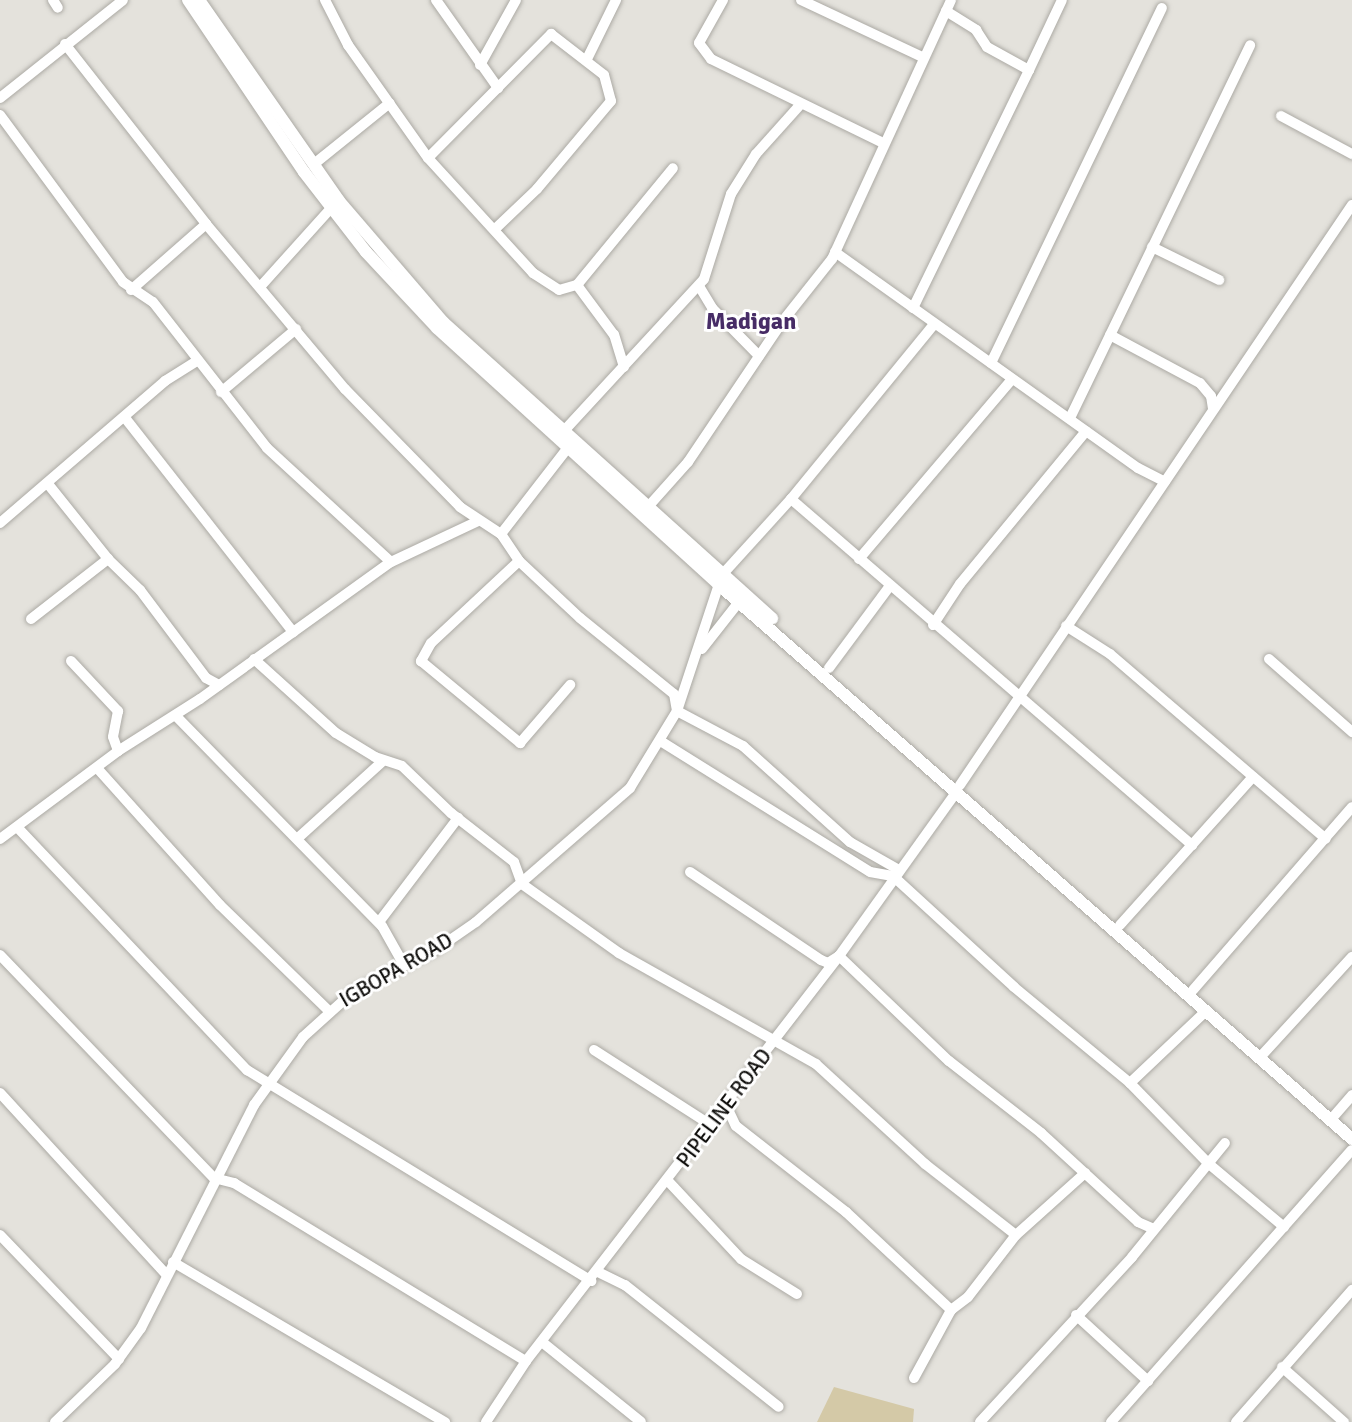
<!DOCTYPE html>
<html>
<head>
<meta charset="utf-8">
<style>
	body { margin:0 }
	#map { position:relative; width:1352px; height:1422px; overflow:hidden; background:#e4e2dc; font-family:Signika,sans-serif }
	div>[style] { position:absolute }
	.green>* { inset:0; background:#d4c9a7 }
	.roads { filter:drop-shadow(0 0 2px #acaaa4) drop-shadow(0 0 2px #acaaa4) }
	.minor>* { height:10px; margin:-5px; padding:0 5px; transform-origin:5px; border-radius:5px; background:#fff }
	.major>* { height:12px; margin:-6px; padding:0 6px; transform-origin:6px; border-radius:6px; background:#fff }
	span { translate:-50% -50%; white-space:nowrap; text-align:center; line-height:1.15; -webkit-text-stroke:6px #fff; paint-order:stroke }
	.street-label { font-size:21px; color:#12110f }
	.quarter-label { font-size:24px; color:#472c66; font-weight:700 }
</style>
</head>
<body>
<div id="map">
	<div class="green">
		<div style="clip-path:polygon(834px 1387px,914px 1409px,913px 1422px,817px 1422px)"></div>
	</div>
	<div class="roads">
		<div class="minor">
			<div style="left:53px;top:0;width:9px;rotate:58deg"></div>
			<div style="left:325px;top:0;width:51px;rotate:62.9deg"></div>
			<div style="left:348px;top:45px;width:138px;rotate:54.7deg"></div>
			<div style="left:428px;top:158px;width:156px;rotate:47.6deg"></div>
			<div style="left:533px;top:273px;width:31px;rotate:33deg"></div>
			<div style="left:559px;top:290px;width:19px;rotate:-16deg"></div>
			<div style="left:436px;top:0;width:108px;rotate:54.8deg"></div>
			<div style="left:723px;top:0;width:49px;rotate:119.2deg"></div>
			<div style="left:699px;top:43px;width:20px;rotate:53deg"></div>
			<div style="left:711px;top:59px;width:191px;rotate:26deg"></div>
			<div style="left:801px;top:0;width:134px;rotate:25.2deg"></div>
			<div style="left:946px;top:11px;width:36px;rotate:32deg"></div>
			<div style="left:976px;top:30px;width:20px;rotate:57deg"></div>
			<div style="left:987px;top:47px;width:48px;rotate:28.7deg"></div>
			<div style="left:1029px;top:70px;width:77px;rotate:-64.8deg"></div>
			<div style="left:65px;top:44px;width:229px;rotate:51.9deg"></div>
			<div style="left:206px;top:224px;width:216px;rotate:49.9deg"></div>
			<div style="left:345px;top:389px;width:165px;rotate:45.7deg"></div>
			<div style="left:460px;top:507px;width:49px;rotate:33.4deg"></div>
			<div style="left:501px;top:534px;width:32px;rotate:56deg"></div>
			<div style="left:519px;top:561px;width:83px;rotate:43.1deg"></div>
			<div style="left:580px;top:618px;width:121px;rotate:39deg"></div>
			<div style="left:674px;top:694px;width:17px;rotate:80deg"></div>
			<div style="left:677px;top:711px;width:75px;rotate:27.9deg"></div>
			<div style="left:743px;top:746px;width:144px;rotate:41.9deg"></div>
			<div style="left:850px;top:842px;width:56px;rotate:29.7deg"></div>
			<div style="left:587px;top:59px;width:66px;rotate:-63.8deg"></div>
			<div style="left:480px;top:65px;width:74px;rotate:-61deg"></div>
			<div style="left:0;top:98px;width:157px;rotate:-38.5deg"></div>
			<div style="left:0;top:115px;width:207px;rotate:53.6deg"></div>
			<div style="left:123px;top:282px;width:36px;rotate:34deg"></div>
			<div style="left:153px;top:302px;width:185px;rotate:52deg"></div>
			<div style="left:267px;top:448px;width:168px;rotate:42.6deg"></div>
			<div style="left:1281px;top:116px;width:81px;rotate:28.2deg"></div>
			<div style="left:428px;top:158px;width:175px;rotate:-45.2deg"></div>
			<div style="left:551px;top:34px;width:67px;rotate:37.7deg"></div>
			<div style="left:604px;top:75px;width:27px;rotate:75deg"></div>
			<div style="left:611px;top:101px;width:115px;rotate:130.1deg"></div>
			<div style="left:537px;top:189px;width:57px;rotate:136.4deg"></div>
			<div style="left:314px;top:164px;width:97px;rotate:-38.8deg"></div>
			<div style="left:1152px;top:247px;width:75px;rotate:26.2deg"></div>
			<div style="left:835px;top:252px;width:372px;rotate:35.5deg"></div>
			<div style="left:1138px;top:468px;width:30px;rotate:27deg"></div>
			<div style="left:699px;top:286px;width:26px;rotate:59deg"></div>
			<div style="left:712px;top:308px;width:67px;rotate:45.6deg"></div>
			<div style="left:260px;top:287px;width:108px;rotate:-48deg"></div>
			<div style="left:131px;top:290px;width:100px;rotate:-41.3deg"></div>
			<div style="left:913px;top:308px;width:265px;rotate:-64deg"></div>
			<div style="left:1110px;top:335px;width:102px;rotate:28.1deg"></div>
			<div style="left:1200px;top:383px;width:17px;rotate:50deg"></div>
			<div style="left:1211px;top:396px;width:12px;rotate:81deg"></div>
			<div style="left:991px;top:363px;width:394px;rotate:-64.3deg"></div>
			<div style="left:624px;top:367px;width:34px;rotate:-107deg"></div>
			<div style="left:614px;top:335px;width:62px;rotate:-126.5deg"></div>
			<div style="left:577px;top:285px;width:151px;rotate:-50.6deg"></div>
			<div style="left:221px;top:392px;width:98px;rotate:-40deg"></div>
			<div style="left:1070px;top:418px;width:414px;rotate:-64.2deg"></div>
			<div style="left:126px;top:419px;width:271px;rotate:51.9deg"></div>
			<div style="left:562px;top:433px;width:209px;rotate:-47.3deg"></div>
			<div style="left:704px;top:279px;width:89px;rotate:-72.4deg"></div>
			<div style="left:731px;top:194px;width:47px;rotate:-58deg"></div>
			<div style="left:756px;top:154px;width:64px;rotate:-48.1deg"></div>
			<div style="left:48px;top:484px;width:96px;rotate:51.3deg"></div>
			<div style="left:108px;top:559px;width:45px;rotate:44.1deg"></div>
			<div style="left:140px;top:590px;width:110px;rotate:53.1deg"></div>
			<div style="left:206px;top:678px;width:15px;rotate:28deg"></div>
			<div style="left:791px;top:499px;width:530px;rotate:40.79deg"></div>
			<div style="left:647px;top:508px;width:62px;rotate:-48.3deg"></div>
			<div style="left:688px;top:462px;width:169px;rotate:-56.1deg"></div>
			<div style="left:782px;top:322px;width:80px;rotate:-51.6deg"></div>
			<div style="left:832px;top:259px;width:285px;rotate:-65.3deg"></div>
			<div style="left:0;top:523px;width:218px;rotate:-40.7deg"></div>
			<div style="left:165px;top:381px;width:38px;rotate:-32deg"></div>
			<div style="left:501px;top:534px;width:108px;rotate:-52.2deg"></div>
			<div style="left:859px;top:559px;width:236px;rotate:-49.6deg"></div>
			<div style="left:519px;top:561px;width:120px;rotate:137deg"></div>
			<div style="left:431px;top:643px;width:21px;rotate:119deg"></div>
			<div style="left:421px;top:661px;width:129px;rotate:39.6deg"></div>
			<div style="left:520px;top:743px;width:77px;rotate:-49.2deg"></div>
			<div style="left:31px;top:619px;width:98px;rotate:-37.9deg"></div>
			<div style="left:933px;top:625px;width:49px;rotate:-56.6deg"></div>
			<div style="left:960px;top:584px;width:198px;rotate:-50.5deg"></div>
			<div style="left:1066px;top:626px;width:52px;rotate:32.5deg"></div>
			<div style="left:1110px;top:654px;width:284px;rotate:40.6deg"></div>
			<div style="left:702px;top:649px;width:65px;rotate:-51.9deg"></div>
			<div style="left:254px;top:659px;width:110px;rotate:42.1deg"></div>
			<div style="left:336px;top:733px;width:46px;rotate:31.6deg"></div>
			<div style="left:375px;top:757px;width:28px;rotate:18deg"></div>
			<div style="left:402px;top:766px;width:68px;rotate:43.8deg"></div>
			<div style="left:451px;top:813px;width:80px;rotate:37.9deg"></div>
			<div style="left:514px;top:862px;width:23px;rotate:70deg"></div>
			<div style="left:522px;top:884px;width:119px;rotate:35.4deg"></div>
			<div style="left:619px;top:953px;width:226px;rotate:29.4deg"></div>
			<div style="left:816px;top:1064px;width:148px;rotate:42.5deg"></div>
			<div style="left:925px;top:1164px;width:115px;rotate:38deg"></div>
			<div style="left:1269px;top:659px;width:111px;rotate:41.3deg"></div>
			<div style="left:71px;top:661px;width:69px;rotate:46.8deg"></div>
			<div style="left:118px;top:711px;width:26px;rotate:101deg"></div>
			<div style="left:113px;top:737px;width:15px;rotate:70deg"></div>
			<div style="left:829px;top:668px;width:102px;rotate:-53.4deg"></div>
			<div style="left:176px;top:716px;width:294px;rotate:45.6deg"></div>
			<div style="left:382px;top:926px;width:45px;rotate:60.6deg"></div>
			<div style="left:662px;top:742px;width:245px;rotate:32deg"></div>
			<div style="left:870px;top:872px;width:23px;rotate:10deg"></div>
			<div style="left:893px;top:876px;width:164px;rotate:42.5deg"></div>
			<div style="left:1014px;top:987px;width:151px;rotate:39.6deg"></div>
			<div style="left:1130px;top:1083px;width:113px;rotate:45.7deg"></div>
			<div style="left:1209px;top:1164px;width:98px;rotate:40deg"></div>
			<div style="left:97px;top:768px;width:184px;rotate:48.1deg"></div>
			<div style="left:220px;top:905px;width:152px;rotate:44.2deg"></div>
			<div style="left:960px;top:785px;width:700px;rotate:-55.95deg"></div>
			<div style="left:17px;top:827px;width:335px;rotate:46.6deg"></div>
			<div style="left:247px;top:1070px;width:404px;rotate:31.5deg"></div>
			<div style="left:298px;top:838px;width:115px;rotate:-42.2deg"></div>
			<div style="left:0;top:839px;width:147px;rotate:-36.7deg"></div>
			<div style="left:118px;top:751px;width:97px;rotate:-32.4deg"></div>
			<div style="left:200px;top:699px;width:235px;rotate:-35.7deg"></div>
			<div style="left:391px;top:562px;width:96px;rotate:-25.2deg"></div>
			<div style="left:690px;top:872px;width:158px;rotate:33.9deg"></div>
			<div style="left:821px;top:960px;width:8px;rotate:23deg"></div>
			<div style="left:828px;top:963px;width:13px;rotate:-32deg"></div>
			<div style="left:839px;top:956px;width:152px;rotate:43.7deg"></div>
			<div style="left:949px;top:1061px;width:117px;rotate:38deg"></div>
			<div style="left:1041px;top:1133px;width:132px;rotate:42.5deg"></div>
			<div style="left:1138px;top:1222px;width:17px;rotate:24deg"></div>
			<div style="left:379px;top:922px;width:131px;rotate:-52.8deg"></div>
			<div style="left:1120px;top:925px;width:199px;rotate:-48.1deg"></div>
			<div style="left:0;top:955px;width:309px;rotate:46.2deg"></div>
			<div style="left:214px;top:1178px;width:21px;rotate:14deg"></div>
			<div style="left:234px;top:1183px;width:342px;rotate:31.4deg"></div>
			<div style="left:1193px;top:990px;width:242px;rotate:-49deg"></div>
			<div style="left:594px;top:1050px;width:139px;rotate:32.7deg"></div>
			<div style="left:1263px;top:1054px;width:132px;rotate:-47.5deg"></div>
			<div style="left:1130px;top:1083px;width:103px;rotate:-43.4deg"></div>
			<div style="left:0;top:1093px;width:247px;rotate:47.5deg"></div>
			<div style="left:726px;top:1105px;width:23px;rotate:65deg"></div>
			<div style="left:736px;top:1126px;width:140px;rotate:38deg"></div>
			<div style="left:846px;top:1212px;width:144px;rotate:43deg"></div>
			<div style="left:1334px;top:1116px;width:28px;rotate:-49deg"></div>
			<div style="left:668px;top:1181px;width:107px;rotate:46.9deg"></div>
			<div style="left:741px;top:1259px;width:66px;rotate:32deg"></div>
			<div style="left:0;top:1235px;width:172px;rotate:46.2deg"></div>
			<div style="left:173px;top:1262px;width:316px;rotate:30.5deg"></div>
			<div style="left:598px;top:1272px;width:30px;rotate:26deg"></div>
			<div style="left:625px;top:1285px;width:196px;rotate:38.4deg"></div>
			<div style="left:1076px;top:1315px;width:98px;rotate:42.5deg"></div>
			<div style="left:542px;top:1342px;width:127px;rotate:38.9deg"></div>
			<div style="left:1282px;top:1367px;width:83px;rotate:41.6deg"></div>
			<div style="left:914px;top:1378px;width:77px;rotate:-61.4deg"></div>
			<div style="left:951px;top:1310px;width:21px;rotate:-37deg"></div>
			<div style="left:968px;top:1297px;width:78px;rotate:-52.3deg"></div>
			<div style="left:1016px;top:1235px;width:93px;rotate:-41.9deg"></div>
			<div style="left:55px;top:1422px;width:83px;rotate:-44deg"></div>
			<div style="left:115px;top:1364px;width:44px;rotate:-54.2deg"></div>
			<div style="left:141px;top:1328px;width:250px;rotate:-63.1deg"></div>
			<div style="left:254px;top:1105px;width:84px;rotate:-54.2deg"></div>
			<div style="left:303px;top:1037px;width:69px;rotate:-42deg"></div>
			<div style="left:354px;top:991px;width:93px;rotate:-26.8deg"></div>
			<div style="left:437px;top:949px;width:47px;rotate:-34.7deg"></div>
			<div style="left:476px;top:922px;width:204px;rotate:-41deg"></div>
			<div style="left:630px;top:788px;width:90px;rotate:-58.6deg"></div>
			<div style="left:677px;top:711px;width:143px;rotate:-71.7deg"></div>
			<div style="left:722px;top:575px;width:103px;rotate:-47.8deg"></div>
			<div style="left:791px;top:499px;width:226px;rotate:-50.7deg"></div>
			<div style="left:486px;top:1422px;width:73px;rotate:-56.7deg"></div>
			<div style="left:526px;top:1361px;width:512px;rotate:-52.3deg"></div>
			<div style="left:839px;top:956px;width:203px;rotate:-54.4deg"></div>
			<div style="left:980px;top:1422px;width:224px;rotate:-47.3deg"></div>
			<div style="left:1132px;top:1257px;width:147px;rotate:-50.8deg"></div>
			<div style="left:1111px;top:1422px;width:363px;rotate:-48.5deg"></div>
			<div style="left:1236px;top:1422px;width:176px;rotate:-48.7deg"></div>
		</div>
		<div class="major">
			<div style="left:188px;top:0;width:207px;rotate:56deg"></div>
			<div style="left:304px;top:172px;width:101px;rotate:52.2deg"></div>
			<div style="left:366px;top:252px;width:104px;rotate:46.9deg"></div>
			<div style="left:437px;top:328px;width:380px;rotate:42.3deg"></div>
			<div style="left:718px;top:584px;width:843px;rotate:41.2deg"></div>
			<div style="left:199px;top:0;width:245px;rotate:55.1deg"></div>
			<div style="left:339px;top:201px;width:160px;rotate:49.3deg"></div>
			<div style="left:443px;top:322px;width:443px;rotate:42deg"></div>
		</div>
	</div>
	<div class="street-label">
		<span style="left:396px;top:970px;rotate:-30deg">IGBOPA ROAD</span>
		<span style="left:724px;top:1108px;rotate:-53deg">PIPELINE ROAD</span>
	</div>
	<div class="quarter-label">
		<span style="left:751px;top:322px">Madigan</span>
	</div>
</div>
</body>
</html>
